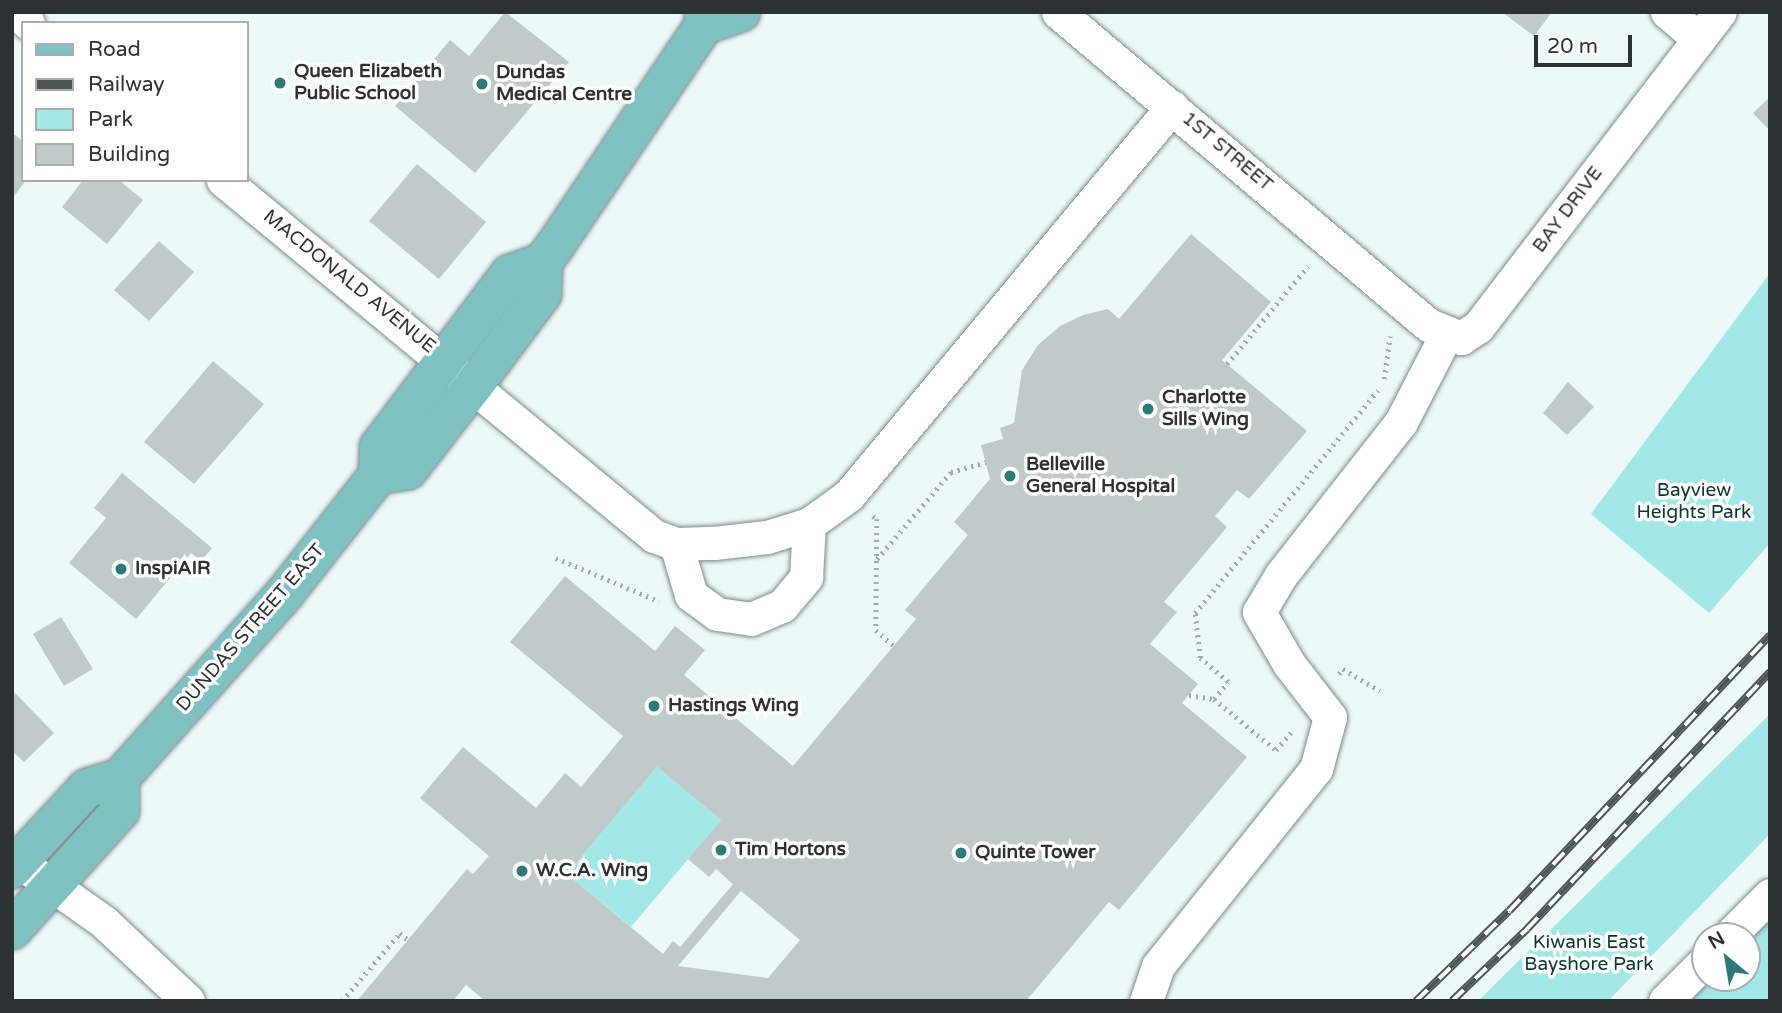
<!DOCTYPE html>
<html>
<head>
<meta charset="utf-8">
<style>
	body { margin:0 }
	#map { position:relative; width:1782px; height:1013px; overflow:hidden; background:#edf9f8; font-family:"Varela Round",sans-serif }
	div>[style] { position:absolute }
	.green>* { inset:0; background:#a2e8e6 }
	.building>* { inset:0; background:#bfcac9 }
	.path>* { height:4.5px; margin-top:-2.25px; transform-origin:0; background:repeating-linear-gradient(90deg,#a1abaa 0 2px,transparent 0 7px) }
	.roads { filter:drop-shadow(0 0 2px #7f8989) drop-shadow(0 0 2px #7f8989) }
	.minor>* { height:33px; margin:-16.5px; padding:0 16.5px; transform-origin:16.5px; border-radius:16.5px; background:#fff }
	.major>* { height:38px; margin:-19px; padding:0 19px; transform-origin:19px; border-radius:19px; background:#80c2c2 }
	.rail>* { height:8px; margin-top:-4px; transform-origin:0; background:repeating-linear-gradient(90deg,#fff 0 16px,#4e5555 0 32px); box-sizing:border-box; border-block:2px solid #4e5555 }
	.dots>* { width:19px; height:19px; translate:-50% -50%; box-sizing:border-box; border:4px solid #fff; border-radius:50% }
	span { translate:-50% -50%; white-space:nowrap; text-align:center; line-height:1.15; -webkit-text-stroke:7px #fff; paint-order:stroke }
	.poi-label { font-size:19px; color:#2c3131; font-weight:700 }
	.left { translate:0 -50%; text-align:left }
	.street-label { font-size:19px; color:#2c3131 }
	.park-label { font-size:19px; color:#0a3635 }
	.frame { position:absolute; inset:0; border:14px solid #2c3131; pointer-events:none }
	.legend { position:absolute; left:21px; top:21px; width:228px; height:161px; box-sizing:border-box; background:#fff; border:2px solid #abadad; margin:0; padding:9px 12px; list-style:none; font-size:21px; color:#2c3131 }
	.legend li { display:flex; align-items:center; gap:14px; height:35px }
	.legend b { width:35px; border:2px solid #abadad }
	.north { position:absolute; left:1691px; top:922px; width:70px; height:70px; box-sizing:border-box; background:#fff; border:2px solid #abadad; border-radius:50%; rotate:330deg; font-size:19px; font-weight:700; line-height:28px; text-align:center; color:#2c3131 }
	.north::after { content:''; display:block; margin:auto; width:24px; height:32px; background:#2f7977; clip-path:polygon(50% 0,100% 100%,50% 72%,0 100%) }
	.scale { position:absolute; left:1534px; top:35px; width:98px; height:32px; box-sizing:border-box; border:4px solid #2c3131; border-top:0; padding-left:9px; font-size:21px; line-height:24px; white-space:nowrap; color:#2c3131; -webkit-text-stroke:5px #fff; paint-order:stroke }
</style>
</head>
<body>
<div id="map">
	<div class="green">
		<div style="clip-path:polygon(1770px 273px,1770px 543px,1709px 613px,1591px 514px)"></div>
		<div style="clip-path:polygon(1770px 714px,1770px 834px,1608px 1001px,1478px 1001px)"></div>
		<div style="clip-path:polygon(657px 767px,721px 820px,631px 927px,567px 874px)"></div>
		<div style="clip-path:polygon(1770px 915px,1770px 1001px,1686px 1001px,1708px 978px,1747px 978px,1747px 938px)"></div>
	</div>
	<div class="building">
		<div style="clip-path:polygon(505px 12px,569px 62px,475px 173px,395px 106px,450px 40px,469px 56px)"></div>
		<div style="clip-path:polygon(1502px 12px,1552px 12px,1534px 36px)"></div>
		<div style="clip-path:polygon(1770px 97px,1770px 131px,1753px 113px)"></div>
		<div style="clip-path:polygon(12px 133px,23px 141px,23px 180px,26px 180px,12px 199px)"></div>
		<div style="clip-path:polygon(417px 164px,486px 222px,439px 279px,369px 221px)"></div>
		<div style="clip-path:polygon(83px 180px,119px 180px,143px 200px,107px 244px,62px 207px)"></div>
		<div style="clip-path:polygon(evenodd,1191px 234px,1271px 302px,1222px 360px,1307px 431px,1249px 499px,1237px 490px,1215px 516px,1227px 527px,1164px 602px,1177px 612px,1150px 644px,1198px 684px,1182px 703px,1247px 757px,1119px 910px,1109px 902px,1026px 1001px,485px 1001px,466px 985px,453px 1001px,357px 1001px,467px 869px,473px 874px,489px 856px,420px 798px,463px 747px,536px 808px,565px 773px,581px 787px,623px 736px,510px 642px,565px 576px,655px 651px,675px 626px,705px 650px,684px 675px,793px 766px,916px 619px,905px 610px,968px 535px,954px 522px,990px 479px,981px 445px,1003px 439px,1000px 428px,1014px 423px,1022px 370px,1038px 345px,1060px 326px,1083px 315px,1108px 309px,1119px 319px,1191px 234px,657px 767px,721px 820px,688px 859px,709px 877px,716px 869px,733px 884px,680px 947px,673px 941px,663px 954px,567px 874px,657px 767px,1191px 234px,741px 891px,800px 940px,768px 978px,678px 966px,741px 891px)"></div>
		<div style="clip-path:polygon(159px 241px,194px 272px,149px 321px,114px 290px)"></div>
		<div style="clip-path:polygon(213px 361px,264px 404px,194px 484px,144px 442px)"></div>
		<div style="clip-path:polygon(1568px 382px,1594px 407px,1567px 435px,1543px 413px)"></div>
		<div style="clip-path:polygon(122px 473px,212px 548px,201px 561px,191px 553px,136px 619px,69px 563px,106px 518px,94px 508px)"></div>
		<div style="clip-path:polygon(61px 617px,93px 669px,64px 686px,33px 634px)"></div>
		<div style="clip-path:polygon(14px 692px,54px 733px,24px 762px,12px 751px)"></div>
	</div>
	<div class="path">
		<div style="left:1227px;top:364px;width:127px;rotate:-50.4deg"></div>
		<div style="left:1384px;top:379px;width:43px;rotate:-82.1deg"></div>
		<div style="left:873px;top:516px;width:5px;rotate:37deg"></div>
		<div style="left:877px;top:519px;width:111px;rotate:90.5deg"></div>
		<div style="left:876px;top:630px;width:24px;rotate:42deg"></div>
		<div style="left:556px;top:558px;width:112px;rotate:22.7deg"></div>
		<div style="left:877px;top:559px;width:114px;rotate:-49.6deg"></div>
		<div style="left:951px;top:472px;width:36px;rotate:-16deg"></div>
		<div style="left:1339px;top:674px;width:6px;rotate:-51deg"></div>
		<div style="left:1343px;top:669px;width:43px;rotate:30.7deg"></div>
		<div style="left:1189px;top:695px;width:25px;rotate:9deg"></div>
		<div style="left:1214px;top:699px;width:80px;rotate:39.4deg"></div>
		<div style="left:1276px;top:750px;width:23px;rotate:-50deg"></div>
		<div style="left:1214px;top:699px;width:22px;rotate:-51deg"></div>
		<div style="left:1228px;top:682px;width:37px;rotate:-139deg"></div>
		<div style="left:1200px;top:658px;width:45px;rotate:-96.3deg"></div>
		<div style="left:1195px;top:613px;width:288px;rotate:-50.6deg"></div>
		<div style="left:342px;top:1001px;width:89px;rotate:-49.5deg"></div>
		<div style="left:400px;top:933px;width:11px;rotate:41deg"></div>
	</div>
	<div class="roads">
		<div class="minor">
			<div style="left:15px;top:12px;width:17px;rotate:40deg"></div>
			<div style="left:1058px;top:12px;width:485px;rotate:40.2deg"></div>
			<div style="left:1429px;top:325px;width:35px;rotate:22deg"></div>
			<div style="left:1461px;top:338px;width:20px;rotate:-33deg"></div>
			<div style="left:1478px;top:327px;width:397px;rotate:-52.5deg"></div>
			<div style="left:1667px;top:12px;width:42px;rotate:40.2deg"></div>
			<div style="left:223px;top:180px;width:559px;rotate:39.56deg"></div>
			<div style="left:654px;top:536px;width:23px;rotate:20deg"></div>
			<div style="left:676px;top:544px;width:38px;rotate:-2deg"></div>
			<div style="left:714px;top:543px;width:53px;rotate:-6.5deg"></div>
			<div style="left:767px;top:537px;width:44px;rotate:-17.2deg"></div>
			<div style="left:809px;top:524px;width:49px;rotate:-35.9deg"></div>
			<div style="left:849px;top:495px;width:505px;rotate:-50.22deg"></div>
			<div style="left:676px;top:544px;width:53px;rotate:73.6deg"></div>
			<div style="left:691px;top:595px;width:32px;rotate:36deg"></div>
			<div style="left:717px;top:614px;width:34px;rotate:8deg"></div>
			<div style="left:751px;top:619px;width:34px;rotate:-23deg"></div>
			<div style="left:782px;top:606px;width:38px;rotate:-50deg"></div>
			<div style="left:806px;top:577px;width:53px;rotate:-86.8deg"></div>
			<div style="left:12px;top:857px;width:113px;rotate:35.2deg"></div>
			<div style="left:104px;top:922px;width:115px;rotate:43.2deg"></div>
			<div style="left:1729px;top:936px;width:58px;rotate:-45deg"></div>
			<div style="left:1146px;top:1001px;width:37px;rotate:-71deg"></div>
			<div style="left:1158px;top:966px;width:253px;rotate:-51.3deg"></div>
			<div style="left:1316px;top:769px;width:54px;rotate:-74.9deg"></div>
			<div style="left:1330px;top:717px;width:67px;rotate:-127.7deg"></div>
			<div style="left:1289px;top:664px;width:60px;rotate:-120deg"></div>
			<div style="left:1259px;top:612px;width:43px;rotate:-59.3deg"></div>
			<div style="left:1281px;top:575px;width:194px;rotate:-51.9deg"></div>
			<div style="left:1401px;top:422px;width:98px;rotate:-62.7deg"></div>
			<div style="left:1665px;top:1001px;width:57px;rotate:-45deg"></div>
		</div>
		<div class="major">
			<div style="left:704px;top:25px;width:39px;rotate:-19deg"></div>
			<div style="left:378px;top:475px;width:30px;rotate:-9deg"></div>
			<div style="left:408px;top:470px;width:108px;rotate:-52.2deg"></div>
			<div style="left:474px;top:385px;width:114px;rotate:-53.2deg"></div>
			<div style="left:542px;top:294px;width:32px;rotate:-88deg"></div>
			<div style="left:12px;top:869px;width:110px;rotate:-47.2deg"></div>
			<div style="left:87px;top:788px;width:34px;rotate:-17deg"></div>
			<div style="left:120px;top:778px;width:243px;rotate:-48.2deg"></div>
			<div style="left:282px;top:597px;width:155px;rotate:-51.8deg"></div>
			<div style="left:378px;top:475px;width:28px;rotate:-88deg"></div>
			<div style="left:379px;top:447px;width:217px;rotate:-52.9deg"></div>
			<div style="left:510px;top:274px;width:35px;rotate:-20deg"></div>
			<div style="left:543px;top:262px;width:20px;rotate:-53deg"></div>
			<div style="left:555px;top:246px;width:267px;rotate:-56deg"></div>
			<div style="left:704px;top:25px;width:13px;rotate:-90deg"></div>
			<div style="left:12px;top:930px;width:161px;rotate:-47.8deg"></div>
			<div style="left:120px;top:811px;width:33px;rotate:-90deg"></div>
		</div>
	</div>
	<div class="rail">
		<div style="left:1416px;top:1001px;width:129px;rotate:-44.1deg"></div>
		<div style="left:1509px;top:911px;width:380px;rotate:-46.6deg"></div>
		<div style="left:1452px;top:1001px;width:104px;rotate:-43.8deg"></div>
		<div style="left:1527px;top:929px;width:354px;rotate:-46.6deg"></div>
	</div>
	<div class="dots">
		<div style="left:280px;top:83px;background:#2f7977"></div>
		<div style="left:482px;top:84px;background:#2f7977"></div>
		<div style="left:1148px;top:409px;background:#2f7977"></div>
		<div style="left:1010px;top:476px;background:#2f7977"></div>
		<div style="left:121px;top:569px;background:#2f7977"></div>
		<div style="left:654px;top:706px;background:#2f7977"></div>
		<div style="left:721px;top:850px;background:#2f7977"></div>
		<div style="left:961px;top:853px;background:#2f7977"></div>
		<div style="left:522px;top:871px;background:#2f7977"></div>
	</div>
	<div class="poi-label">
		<span class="left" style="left:294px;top:83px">Queen Elizabeth<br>Public School</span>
		<span class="left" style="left:496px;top:84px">Dundas<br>Medical Centre</span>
		<span class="left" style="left:1162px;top:409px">Charlotte<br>Sills Wing</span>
		<span class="left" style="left:1026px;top:476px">Belleville<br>General Hospital</span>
		<span class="left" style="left:135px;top:569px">InspiAIR</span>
		<span class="left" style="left:668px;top:706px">Hastings Wing</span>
		<span class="left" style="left:735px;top:850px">Tim Hortons</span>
		<span class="left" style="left:975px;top:853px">Quinte Tower</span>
		<span class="left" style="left:536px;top:871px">W.C.A. Wing</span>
	</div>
	<div class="street-label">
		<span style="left:1227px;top:152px;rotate:40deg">1ST STREET</span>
		<span style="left:1568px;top:210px;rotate:-53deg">BAY DRIVE</span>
		<span style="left:349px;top:282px;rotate:39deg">MACDONALD AVENUE</span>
		<span style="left:251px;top:628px;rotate:-49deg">DUNDAS STREET EAST</span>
	</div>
	<div class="park-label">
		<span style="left:1694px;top:502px">Bayview<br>Heights Park</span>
		<span style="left:1589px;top:954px">Kiwanis East<br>Bayshore Park</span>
	</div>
	<div class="frame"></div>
	<ul class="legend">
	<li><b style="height:9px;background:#80c2c2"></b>Road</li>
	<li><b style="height:9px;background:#4e5555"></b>Railway</li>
	<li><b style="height:19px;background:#a2e8e6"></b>Park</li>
	<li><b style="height:19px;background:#bfcac9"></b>Building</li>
	</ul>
	<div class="north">N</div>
	<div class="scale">20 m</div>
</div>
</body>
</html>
